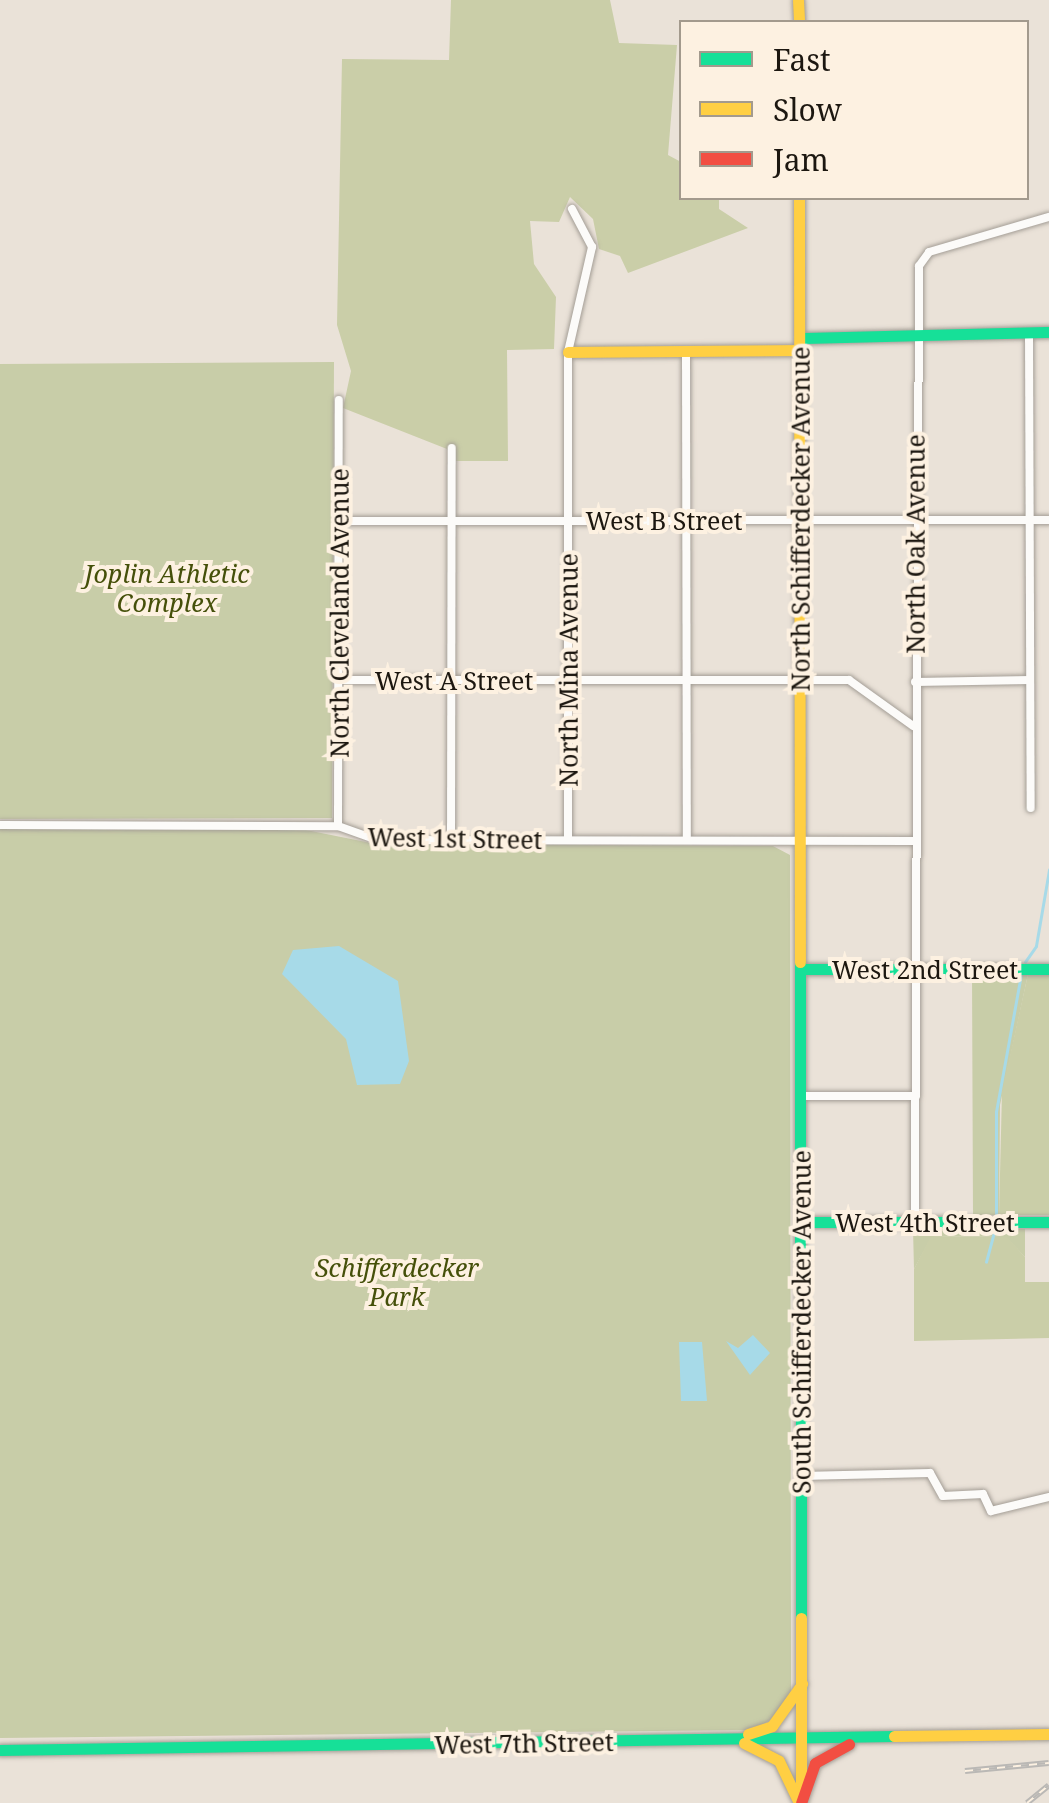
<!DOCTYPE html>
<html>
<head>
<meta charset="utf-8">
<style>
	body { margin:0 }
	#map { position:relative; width:1049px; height:1803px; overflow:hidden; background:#eae2d8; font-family:"Noto Serif",serif }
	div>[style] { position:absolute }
	.green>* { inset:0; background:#c8cda8 }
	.forest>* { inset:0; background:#cacea8 }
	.water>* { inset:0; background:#a7dae8 }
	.stream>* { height:2.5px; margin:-1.25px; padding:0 1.25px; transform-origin:1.25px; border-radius:1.25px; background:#a7dae8 }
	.roads { filter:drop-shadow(0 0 2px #a49e96) drop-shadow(0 0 2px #a49e96) }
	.street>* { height:8px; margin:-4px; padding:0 4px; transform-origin:4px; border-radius:4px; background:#fcfbf9 }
	.fast>* { height:11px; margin:-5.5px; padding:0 5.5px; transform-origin:5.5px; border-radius:5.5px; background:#16e098 }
	.slow>* { height:11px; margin:-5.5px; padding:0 5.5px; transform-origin:5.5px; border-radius:5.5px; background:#ffcf43 }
	.jam>* { height:11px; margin:-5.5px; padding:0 5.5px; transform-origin:5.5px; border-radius:5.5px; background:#f24e42 }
	.rail>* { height:6px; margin-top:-3px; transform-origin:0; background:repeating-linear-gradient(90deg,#fdf1e1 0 8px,#bab8b5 0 16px); box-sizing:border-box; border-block:2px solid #bab8b5 }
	span { translate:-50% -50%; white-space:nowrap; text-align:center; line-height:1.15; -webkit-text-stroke:8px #fdf1e1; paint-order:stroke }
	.street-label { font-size:25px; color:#1c1710 }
	.park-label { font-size:25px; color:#45500a; font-style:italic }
	.legend { position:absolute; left:679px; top:20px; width:350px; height:180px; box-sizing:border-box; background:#fdf1e1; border:2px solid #a39a8d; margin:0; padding:12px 18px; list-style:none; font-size:30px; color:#1c1710 }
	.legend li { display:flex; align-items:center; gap:20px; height:50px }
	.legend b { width:50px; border:2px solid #a39a8d }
</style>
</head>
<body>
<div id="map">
	<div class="green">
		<div style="clip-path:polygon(334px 362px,332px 818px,0 819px,0 364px)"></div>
		<div style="clip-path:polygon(0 829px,306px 830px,376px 844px,773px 846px,790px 855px,791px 1691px,779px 1714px,754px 1730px,0 1738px)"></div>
		<div style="clip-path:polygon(972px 973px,1028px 974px,1000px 1105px,999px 1215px,973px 1215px)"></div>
		<div style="clip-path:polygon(913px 1229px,1025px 1229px,1025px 1257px,1006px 1237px,932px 1236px,914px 1269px)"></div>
	</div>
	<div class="forest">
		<div style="clip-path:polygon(451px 0,610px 0,619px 43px,677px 45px,668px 155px,681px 162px,682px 198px,719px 198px,719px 209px,748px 228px,628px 273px,620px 256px,599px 249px,593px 219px,570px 197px,559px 222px,530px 221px,534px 264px,556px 297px,554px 349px,507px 350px,508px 461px,456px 461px,447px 449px,343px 408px,351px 371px,337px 325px,342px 59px,449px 60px)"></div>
		<div style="clip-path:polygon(1049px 973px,1049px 1215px,999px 1215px,1002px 1092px,1028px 974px)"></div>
		<div style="clip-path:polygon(931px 1236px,1007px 1237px,1025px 1257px,1025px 1282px,1049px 1282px,1049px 1338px,914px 1341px,914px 1269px)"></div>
	</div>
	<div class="water">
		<div style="clip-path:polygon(339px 946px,398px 981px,409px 1061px,400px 1084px,357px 1085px,346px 1039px,282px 974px,293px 950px)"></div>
		<div style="clip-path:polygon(753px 1335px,770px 1353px,750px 1375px,726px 1341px,738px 1348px)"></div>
		<div style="clip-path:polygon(679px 1342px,702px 1342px,707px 1401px,681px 1401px)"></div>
	</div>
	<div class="stream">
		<div style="left:1025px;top:962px;width:19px;rotate:-55deg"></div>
		<div style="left:1036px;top:946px;width:77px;rotate:-80.3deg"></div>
		<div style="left:996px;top:1219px;width:107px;rotate:-90deg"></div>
		<div style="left:996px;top:1112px;width:139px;rotate:-79.7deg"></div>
		<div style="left:986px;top:1262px;width:30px;rotate:-75deg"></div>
	</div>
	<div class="roads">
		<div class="street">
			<div style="left:1029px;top:333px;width:475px;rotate:89.8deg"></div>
			<div style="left:686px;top:351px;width:489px;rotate:89.9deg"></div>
			<div style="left:339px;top:521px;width:710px;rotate:-0.08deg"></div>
			<div style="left:338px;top:680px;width:511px"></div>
			<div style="left:849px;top:680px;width:79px;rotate:35.7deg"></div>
			<div style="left:915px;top:682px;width:115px;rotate:-1deg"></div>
			<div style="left:0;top:825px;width:338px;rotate:0.2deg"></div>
			<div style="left:338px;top:826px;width:41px;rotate:19.7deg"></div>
			<div style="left:377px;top:840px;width:537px;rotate:0.11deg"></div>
			<div style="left:338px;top:826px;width:426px;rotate:-89.9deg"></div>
			<div style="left:568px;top:840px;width:488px;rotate:-90deg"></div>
			<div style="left:568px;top:352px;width:108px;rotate:-77.1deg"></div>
			<div style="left:592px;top:247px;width:43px;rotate:-117.8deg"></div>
			<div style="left:451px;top:841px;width:393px;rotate:-89.9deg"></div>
			<div style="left:801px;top:1096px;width:115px"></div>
			<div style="left:915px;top:1222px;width:956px;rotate:-89.76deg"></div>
			<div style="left:919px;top:266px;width:17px;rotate:-54deg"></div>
			<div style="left:929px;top:252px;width:125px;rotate:-16.3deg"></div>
			<div style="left:801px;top:1476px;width:129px;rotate:-1.3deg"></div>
			<div style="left:930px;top:1473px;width:26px;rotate:61deg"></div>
			<div style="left:943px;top:1496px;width:40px;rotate:-2.9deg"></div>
			<div style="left:983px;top:1494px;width:19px;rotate:65deg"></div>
			<div style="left:991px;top:1511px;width:60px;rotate:-13.6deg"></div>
		</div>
		<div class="fast">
			<div style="left:800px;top:338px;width:249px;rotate:-1.4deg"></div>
			<div style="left:800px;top:962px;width:656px;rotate:89.91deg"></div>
			<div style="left:801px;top:969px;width:248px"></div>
			<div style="left:801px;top:1222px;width:248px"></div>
			<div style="left:0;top:1750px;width:894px;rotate:-0.9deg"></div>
		</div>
		<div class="slow">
			<div style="left:798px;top:0;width:22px;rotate:87deg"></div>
			<div style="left:799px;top:198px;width:764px;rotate:89.93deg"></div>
			<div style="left:568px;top:352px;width:232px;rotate:-0.5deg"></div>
			<div style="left:801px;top:1618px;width:180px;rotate:90deg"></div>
			<div style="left:748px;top:1734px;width:25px;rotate:-18deg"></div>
			<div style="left:772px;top:1726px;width:52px;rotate:-54.5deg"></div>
			<div style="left:894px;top:1736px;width:155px;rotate:-0.7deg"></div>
			<div style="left:744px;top:1743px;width:39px;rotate:27deg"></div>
			<div style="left:779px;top:1761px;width:47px;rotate:64.5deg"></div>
		</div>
		<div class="jam">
			<div style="left:801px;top:1803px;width:42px;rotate:-70.7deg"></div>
			<div style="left:815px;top:1763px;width:39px;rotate:-29deg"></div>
		</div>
	</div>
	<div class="rail">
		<div style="left:965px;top:1771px;width:84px;rotate:-5.4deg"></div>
		<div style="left:1027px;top:1803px;width:28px;rotate:-39deg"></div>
	</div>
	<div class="street-label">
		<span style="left:800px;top:519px;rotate:-90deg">North Schifferdecker Avenue</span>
		<span style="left:664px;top:520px">West B Street</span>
		<span style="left:915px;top:544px;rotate:-90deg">North Oak Avenue</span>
		<span style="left:339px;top:613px;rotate:-90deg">North Cleveland Avenue</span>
		<span style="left:568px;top:670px;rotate:-90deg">North Mina Avenue</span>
		<span style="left:454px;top:680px">West A Street</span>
		<span style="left:455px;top:838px;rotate:1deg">West 1st Street</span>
		<span style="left:925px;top:969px">West 2nd Street</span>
		<span style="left:925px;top:1222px">West 4th Street</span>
		<span style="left:801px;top:1322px;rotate:-90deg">South Schifferdecker Avenue</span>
		<span style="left:524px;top:1743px;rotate:-1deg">West 7th Street</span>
	</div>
	<div class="park-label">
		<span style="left:167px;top:588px">Joplin Athletic<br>Complex</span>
		<span style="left:397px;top:1282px">Schifferdecker<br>Park</span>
	</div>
	<ul class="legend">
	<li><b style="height:12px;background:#16e098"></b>Fast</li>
	<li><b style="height:12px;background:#ffcf43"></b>Slow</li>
	<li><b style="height:12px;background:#f24e42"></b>Jam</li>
	</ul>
</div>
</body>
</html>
